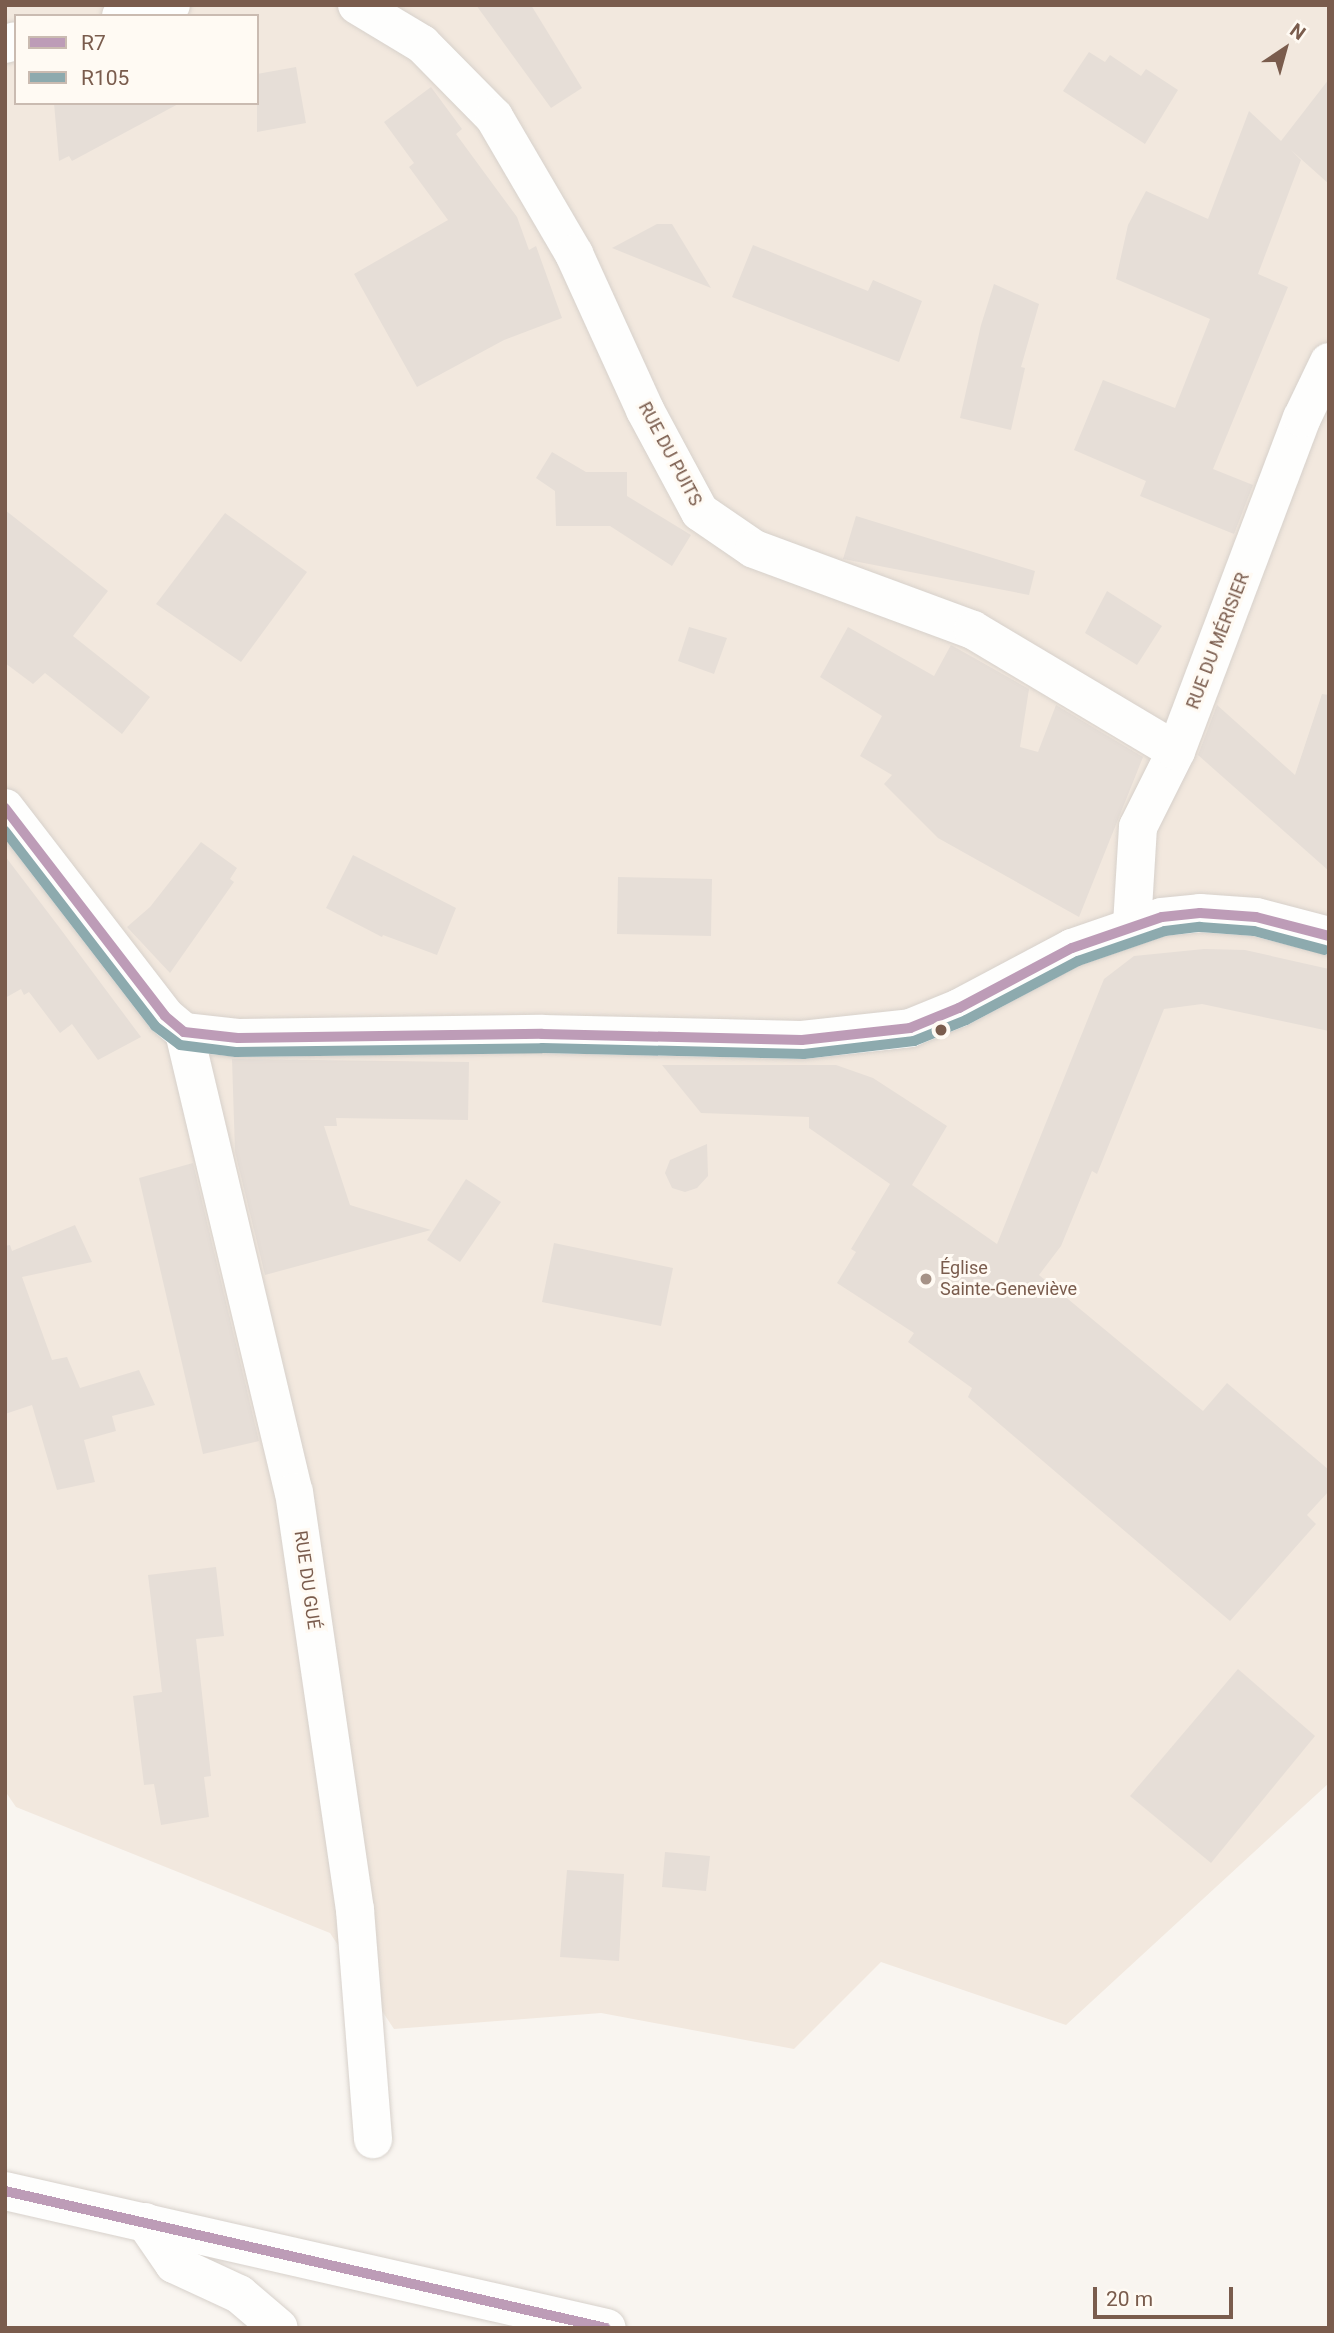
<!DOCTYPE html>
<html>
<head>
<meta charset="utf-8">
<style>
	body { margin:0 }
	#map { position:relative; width:1334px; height:2333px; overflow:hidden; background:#f9f5f0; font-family:Roboto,sans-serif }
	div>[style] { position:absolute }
	.residential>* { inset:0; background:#f2e8de }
	.building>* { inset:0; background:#e6ded7 }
	.roads { filter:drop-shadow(0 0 2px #d7d1cb) drop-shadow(0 0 2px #d7d1cb) }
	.street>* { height:38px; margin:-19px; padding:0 19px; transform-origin:19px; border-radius:19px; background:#fefefd }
	.secondary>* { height:38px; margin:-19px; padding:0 19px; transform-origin:19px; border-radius:19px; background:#fefefd }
	.bus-1>* { height:10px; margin:-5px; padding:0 5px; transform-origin:5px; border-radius:5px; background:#bd9cb7 }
	.bus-2>* { height:10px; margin:-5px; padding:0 5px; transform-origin:5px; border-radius:5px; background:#8daaae }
	.dots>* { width:19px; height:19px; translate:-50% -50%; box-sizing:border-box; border:4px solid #fffaf3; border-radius:50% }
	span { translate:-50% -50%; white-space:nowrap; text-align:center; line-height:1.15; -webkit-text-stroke:6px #fffaf3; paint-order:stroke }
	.street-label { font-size:18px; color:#7a5c4d }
	.poi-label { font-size:18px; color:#7a5c4d }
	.left { translate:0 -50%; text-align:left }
	.frame { position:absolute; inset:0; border:7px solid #7a5c4d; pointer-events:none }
	.legend { position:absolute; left:14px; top:14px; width:245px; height:91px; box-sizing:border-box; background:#fffaf3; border:2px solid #cabbb1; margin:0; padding:9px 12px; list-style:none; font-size:21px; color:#7a5c4d }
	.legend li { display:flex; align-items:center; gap:14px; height:35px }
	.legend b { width:35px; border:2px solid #cabbb1 }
	.north { position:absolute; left:1250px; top:14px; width:70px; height:70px; -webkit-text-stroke:5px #fffaf3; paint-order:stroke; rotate:36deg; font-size:19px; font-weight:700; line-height:28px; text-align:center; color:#7a5c4d }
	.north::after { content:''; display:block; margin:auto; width:24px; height:32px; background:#7a5c4d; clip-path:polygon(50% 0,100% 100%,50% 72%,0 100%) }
	.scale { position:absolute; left:1093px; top:2287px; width:140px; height:32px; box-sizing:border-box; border:4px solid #7a5c4d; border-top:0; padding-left:9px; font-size:21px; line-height:24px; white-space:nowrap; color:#7a5c4d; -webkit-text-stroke:5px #fffaf3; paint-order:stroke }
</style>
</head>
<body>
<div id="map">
	<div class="residential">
		<div style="clip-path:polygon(evenodd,5px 5px,1329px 5px,1329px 1783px,1066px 2025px,881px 1962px,794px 2049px,601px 2013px,394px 2029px,330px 1933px,16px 1807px,5px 1791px,5px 5px,16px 16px,257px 16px,257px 103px,16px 103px,16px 16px)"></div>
	</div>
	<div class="building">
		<div style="clip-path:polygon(476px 5px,531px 5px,582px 88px,551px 108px)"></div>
		<div style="clip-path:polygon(1089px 52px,1105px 62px,1110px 55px,1141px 76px,1146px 69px,1178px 90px,1145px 144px,1063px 91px)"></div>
		<div style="clip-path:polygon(296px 67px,306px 123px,257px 132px,257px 74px)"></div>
		<div style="clip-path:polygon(1329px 79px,1329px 184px,1291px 150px,1301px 160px,1258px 274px,1288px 287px,1213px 469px,1253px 485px,1234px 534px,1140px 496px,1146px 481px,1074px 450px,1103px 380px,1175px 408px,1210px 319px,1116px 279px,1128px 225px,1146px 191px,1208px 219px,1249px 111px,1281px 141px)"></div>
		<div style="clip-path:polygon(431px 87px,462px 129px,456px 134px,517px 217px,529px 250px,536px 246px,562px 318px,504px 340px,417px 387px,354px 274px,448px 220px,409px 167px,414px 163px,384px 122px)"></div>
		<div style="clip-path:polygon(54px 103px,180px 103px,72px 161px,69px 156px,59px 161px)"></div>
		<div style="clip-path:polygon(657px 224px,672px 224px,711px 288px,612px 248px)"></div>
		<div style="clip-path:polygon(753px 245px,868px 291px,873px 280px,922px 301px,899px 362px,732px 297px)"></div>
		<div style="clip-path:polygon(994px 284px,1039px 304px,1021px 367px,1025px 368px,1011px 430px,960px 418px,981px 325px)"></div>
		<div style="clip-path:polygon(552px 452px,586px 472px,627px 472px,627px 496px,691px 535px,672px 566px,610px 526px,556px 526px,555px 491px,536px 478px)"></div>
		<div style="clip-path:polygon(5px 510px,108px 591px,73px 636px,150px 697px,122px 734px,45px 673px,33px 684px,5px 663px)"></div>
		<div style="clip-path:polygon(225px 513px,307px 572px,241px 662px,156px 604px)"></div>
		<div style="clip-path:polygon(856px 516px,1035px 571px,1029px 595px,843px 559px)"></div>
		<div style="clip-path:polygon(1107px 591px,1162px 626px,1137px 665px,1085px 633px)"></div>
		<div style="clip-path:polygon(689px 627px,727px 638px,714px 674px,678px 661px)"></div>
		<div style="clip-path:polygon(848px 627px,934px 676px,951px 645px,1029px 689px,1020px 747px,1038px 752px,1056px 705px,1143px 757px,1079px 917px,938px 838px,884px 784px,892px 775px,860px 756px,882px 716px,820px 677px)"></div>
		<div style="clip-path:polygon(1322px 694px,1329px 695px,1329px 871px,1198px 755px,1217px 705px,1295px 775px)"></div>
		<div style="clip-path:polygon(201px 842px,237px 868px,230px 879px,234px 882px,170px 973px,127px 927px,150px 907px)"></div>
		<div style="clip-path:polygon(353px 855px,456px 908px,437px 955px,383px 935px,382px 937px,326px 908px)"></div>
		<div style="clip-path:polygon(5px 856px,59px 927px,141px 1037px,98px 1060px,72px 1024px,60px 1033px,29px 992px,24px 995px,21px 989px,5px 998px)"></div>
		<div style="clip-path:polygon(618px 877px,712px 879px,711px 936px,617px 934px)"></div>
		<div style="clip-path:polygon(1204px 949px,1245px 950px,1329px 969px,1329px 1031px,1202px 1004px,1164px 1009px,1097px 1174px,1092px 1171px,1061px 1246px,1039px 1275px,1203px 1411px,1227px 1383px,1329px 1470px,1329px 1491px,1307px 1515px,1316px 1524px,1230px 1621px,968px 1397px,972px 1388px,908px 1342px,914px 1333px,837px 1283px,856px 1252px,851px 1249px,890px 1184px,809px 1128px,809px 1117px,701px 1113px,662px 1065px,836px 1065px,873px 1078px,947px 1126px,912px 1185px,997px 1244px,1104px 979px,1134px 956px)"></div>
		<div style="clip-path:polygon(232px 1059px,469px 1062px,468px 1120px,336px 1118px,337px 1126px,324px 1126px,350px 1205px,431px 1230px,265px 1275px,235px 1152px)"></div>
		<div style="clip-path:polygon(707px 1144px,708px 1176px,697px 1188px,685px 1192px,672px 1188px,665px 1173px,670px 1160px)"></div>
		<div style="clip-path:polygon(193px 1163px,259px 1441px,203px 1454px,139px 1178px)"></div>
		<div style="clip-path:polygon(466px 1179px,501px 1202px,460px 1262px,427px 1240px)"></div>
		<div style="clip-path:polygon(75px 1225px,92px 1262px,22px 1277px,52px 1360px,67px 1357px,80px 1388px,139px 1370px,155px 1405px,112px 1416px,116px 1431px,84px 1440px,95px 1482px,57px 1490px,32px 1405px,5px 1414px,5px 1246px,10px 1245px,12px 1251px)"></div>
		<div style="clip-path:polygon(554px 1243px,673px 1268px,661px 1326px,542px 1302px)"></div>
		<div style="clip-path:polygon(216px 1567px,224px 1636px,196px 1639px,211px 1776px,204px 1777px,209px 1817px,161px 1825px,154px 1784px,144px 1785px,133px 1696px,162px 1692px,148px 1575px)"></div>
		<div style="clip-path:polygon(1238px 1669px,1315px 1736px,1211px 1863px,1130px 1796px)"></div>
		<div style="clip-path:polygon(665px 1852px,710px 1856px,706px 1891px,662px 1887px)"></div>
		<div style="clip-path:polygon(567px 1870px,624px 1874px,619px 1961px,560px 1957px)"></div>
	</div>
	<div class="roads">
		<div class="street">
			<div style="left:357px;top:5px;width:76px;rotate:31deg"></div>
			<div style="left:422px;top:44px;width:103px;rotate:45.4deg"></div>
			<div style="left:494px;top:117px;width:159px;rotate:59.7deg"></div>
			<div style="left:574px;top:254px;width:171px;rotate:65.5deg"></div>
			<div style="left:645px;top:410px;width:116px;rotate:61.7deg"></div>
			<div style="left:700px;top:512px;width:65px;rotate:34.4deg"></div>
			<div style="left:754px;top:549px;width:233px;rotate:20.3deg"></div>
			<div style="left:973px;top:630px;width:236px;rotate:30.8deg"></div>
			<div style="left:121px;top:16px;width:51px;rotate:-12.4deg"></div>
			<div style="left:5px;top:44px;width:11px;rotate:-15deg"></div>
			<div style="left:1132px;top:925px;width:98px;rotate:-86.5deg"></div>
			<div style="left:1138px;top:827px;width:85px;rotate:-63.4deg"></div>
			<div style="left:1176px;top:751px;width:356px;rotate:-69.3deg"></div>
			<div style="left:1302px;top:418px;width:62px;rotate:-64.3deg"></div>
			<div style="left:184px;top:1032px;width:473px;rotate:76.6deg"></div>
			<div style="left:294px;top:1492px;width:422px;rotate:81.7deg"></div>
			<div style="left:355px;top:1910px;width:230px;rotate:85.5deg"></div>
			<div style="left:145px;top:2222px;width:51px;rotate:55.4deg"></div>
			<div style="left:174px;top:2264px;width:72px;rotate:24.8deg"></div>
			<div style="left:239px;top:2294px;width:52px;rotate:40.4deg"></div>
		</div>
		<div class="secondary">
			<div style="left:5px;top:808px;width:262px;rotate:52.4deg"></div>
			<div style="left:165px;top:1016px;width:25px;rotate:40deg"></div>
			<div style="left:184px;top:1032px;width:54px;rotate:6.3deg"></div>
			<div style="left:238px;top:1038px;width:304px;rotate:-0.8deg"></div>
			<div style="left:542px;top:1034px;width:260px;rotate:1.3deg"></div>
			<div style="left:802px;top:1040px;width:109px;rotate:-6.3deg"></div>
			<div style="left:910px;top:1028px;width:53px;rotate:-22.2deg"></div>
			<div style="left:959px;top:1008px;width:128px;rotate:-28deg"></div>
			<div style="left:1072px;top:948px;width:95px;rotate:-19deg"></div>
			<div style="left:1162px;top:917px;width:38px;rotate:-6deg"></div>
			<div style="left:1200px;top:913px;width:56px;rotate:4.1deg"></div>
			<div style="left:1256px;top:917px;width:75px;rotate:14.6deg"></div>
			<div style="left:5px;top:2191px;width:617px;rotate:12.82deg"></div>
		</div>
	</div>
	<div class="bus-1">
		<div style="left:5px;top:808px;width:262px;rotate:52.4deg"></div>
		<div style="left:165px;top:1016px;width:25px;rotate:40deg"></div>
		<div style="left:184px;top:1032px;width:54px;rotate:6.3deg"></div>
		<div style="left:238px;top:1038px;width:304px;rotate:-0.8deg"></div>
		<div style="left:542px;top:1034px;width:260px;rotate:1.3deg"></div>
		<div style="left:802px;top:1040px;width:109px;rotate:-6.3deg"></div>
		<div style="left:910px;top:1028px;width:53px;rotate:-22.2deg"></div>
		<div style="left:959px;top:1008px;width:128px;rotate:-28deg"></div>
		<div style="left:1072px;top:948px;width:95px;rotate:-19deg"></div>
		<div style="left:1162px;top:917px;width:38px;rotate:-6deg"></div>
		<div style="left:1200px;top:913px;width:56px;rotate:4.1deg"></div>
		<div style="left:1256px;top:917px;width:75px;rotate:14.6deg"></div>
		<div style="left:5px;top:2191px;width:616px;rotate:12.84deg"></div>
	</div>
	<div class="bus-2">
		<div style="left:5px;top:831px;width:246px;rotate:52.4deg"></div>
		<div style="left:155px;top:1026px;width:31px;rotate:37deg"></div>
		<div style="left:180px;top:1045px;width:56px;rotate:7.1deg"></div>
		<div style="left:236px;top:1052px;width:306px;rotate:-0.7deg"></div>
		<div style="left:542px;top:1048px;width:262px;rotate:1.3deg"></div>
		<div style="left:804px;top:1054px;width:111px;rotate:-6.7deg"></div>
		<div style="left:914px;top:1041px;width:56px;rotate:-22deg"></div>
		<div style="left:966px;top:1020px;width:127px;rotate:-27.8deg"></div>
		<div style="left:1078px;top:961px;width:92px;rotate:-19deg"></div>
		<div style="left:1165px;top:931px;width:35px;rotate:-7deg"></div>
		<div style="left:1200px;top:927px;width:54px;rotate:4.2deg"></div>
		<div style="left:1254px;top:931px;width:73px;rotate:15deg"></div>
	</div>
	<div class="dots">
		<div style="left:941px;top:1030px;background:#7a5c4d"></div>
		<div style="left:926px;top:1279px;background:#a69286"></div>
	</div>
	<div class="street-label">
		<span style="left:670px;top:454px;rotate:62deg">RUE DU PUITS</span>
		<span style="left:1218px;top:641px;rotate:-69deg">RUE DU MÉRISIER</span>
		<span style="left:307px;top:1580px;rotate:82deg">RUE DU GUÉ</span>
	</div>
	<div class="poi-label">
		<span class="left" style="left:940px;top:1279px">Église<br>Sainte-Geneviève</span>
	</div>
	<div class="frame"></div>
	<ul class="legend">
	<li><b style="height:9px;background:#bd9cb7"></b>R7</li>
	<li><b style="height:9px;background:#8daaae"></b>R105</li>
	</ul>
	<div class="north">N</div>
	<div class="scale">20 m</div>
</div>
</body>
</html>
